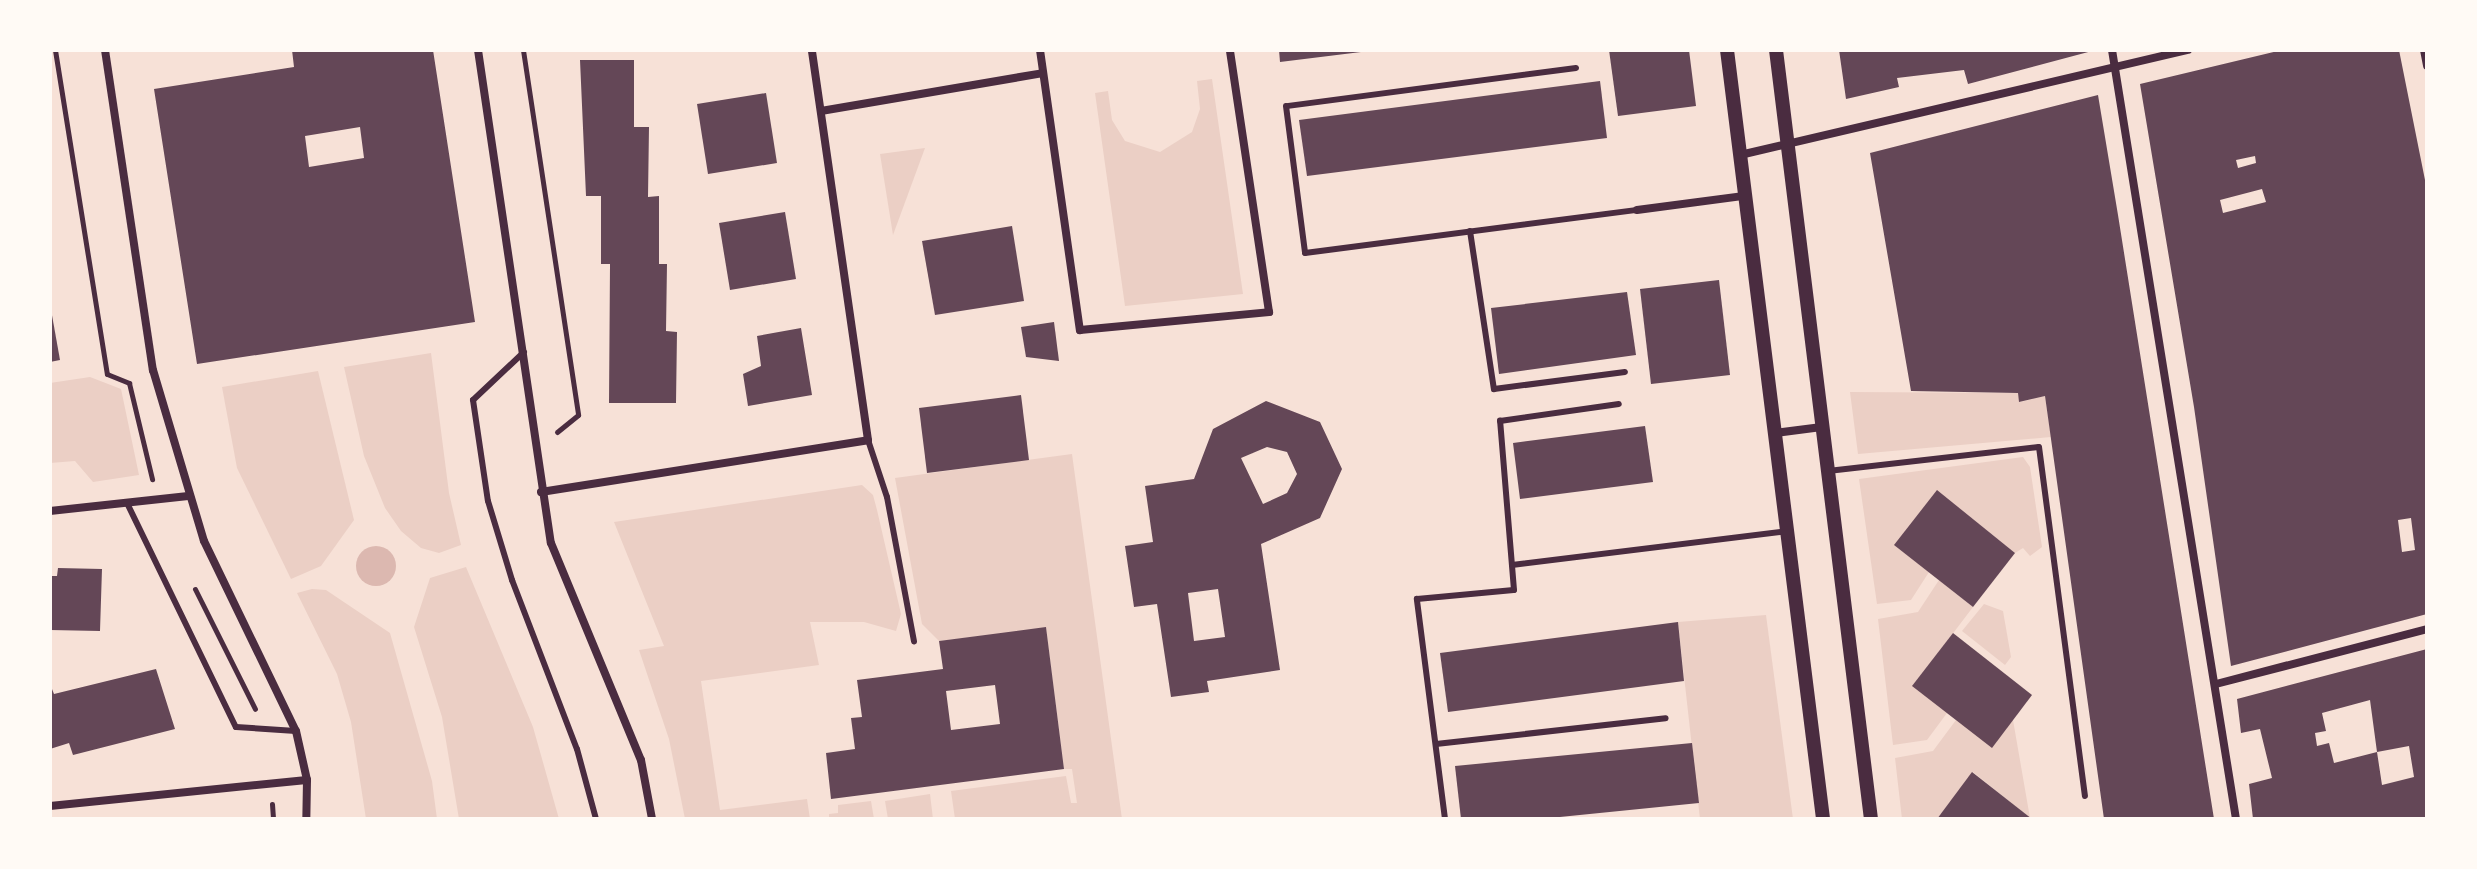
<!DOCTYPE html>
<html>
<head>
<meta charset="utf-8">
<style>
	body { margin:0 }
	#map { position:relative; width:2477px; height:869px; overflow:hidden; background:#f7e1d7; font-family:Roboto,sans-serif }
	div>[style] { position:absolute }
	.green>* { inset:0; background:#ebcfc5 }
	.water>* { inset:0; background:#dcb8b0 }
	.round { border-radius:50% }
	.building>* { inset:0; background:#644757 }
	.path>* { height:5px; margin:-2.5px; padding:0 2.5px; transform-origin:2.5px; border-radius:2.5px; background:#4a2c40 }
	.service>* { height:6px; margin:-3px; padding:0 3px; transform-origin:3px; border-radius:3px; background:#4a2c40 }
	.minor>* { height:8px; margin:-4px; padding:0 4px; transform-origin:4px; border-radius:4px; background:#4a2c40 }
	.tertiary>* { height:14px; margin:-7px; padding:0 7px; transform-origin:7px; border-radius:7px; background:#4a2c40 }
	span { translate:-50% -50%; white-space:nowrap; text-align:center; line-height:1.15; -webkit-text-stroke:6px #fffaf5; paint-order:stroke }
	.frame { position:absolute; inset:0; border:52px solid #fffaf5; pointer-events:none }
</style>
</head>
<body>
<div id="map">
	<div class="green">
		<div style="clip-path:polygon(1212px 79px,1243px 294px,1125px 306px,1095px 93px,1108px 91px,1112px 120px,1125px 141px,1160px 152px,1192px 132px,1200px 109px,1197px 81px)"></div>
		<div style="clip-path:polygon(925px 148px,893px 235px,880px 154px)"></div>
		<div style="clip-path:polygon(431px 353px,449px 493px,461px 545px,439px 553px,421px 548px,401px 531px,385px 508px,364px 456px,344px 367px)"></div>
		<div style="clip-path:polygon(318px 371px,354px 520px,321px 566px,291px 579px,237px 468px,222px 387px)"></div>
		<div style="clip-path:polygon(90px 377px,121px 389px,139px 475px,93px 482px,75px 461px,50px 463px,50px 383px)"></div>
		<div style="clip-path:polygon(1850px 392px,2018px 393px,2020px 402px,2045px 396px,2051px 437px,1858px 454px)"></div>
		<div style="clip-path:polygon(1072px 454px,1122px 819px,955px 819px,951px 791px,1066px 776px,1071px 803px,1077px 803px,1072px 769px,1064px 769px,1046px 628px,939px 641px,922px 624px,895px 478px)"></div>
		<div style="clip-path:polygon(2023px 457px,2030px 467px,2042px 547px,2030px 556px,2023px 548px,2015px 553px,1937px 491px,1929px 572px,1911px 600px,1877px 604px,1859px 479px)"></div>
		<div style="clip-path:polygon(862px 485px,873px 495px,877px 510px,901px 614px,896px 631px,864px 622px,810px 622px,819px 665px,701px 681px,720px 810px,807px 799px,810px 819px,685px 819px,669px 739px,639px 650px,664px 646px,614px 522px)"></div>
		<div style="clip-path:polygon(466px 567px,533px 727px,559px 819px,459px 819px,442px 717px,414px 627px,430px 578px)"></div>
		<div style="clip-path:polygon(1939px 580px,1973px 607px,1913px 686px,1947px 713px,1927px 740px,1893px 745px,1878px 619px,1918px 612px)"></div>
		<div style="clip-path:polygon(312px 589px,326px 590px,390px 633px,432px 781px,437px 819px,366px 819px,351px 722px,337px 674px,297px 593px)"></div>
		<div style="clip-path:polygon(1984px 604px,2003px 611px,2011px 657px,2005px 665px,1962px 631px)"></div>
		<div style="clip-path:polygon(1766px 615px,1793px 819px,1700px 819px,1678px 622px)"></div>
		<div style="clip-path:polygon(1956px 720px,2013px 720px,2030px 818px,1973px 772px,1937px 819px,1902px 819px,1895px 758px,1933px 751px)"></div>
		<div style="clip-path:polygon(930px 794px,933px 819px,888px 819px,885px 801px)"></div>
		<div style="clip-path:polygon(871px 801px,874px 819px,829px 819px,829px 814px,838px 813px,838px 805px)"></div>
	</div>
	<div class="water">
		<div class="round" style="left:356px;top:546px;width:40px;height:40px"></div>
	</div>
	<div class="building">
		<div style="clip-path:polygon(evenodd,292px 50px,433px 50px,475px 322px,197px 364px,154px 89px,294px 67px,292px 50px,360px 127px,364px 158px,309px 167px,305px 136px,360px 127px)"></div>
		<div style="clip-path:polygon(1279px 50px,1361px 50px,1361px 52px,1280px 62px)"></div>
		<div style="clip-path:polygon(1609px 50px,1689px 50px,1696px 106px,1618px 116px)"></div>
		<div style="clip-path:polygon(1839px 50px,2092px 50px,2092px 51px,1968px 84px,1964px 70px,1897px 78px,1899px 87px,1846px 99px)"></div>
		<div style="clip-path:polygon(evenodd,2282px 50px,2399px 50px,2427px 190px,2427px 614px,2231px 666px,2194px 407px,2140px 84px,2282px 50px,2255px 156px,2256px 163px,2238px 168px,2236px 160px,2255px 156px,2282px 50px,2262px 189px,2266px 202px,2223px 213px,2220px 200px,2262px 189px,2282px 50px,2411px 518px,2415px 550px,2402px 552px,2398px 520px,2411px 518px)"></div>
		<div style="clip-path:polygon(580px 60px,634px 60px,634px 127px,649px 127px,648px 197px,659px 196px,659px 264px,667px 264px,666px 331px,677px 332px,676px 403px,609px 403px,610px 264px,601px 264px,601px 196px,586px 196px)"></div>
		<div style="clip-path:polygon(1600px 81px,1607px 138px,1307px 176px,1299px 120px)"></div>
		<div style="clip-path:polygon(766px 93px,777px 163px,708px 174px,697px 104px)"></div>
		<div style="clip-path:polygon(2098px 95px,2118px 215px,2214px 819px,2104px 819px,2045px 396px,2019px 402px,2018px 393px,1911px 391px,1870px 153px)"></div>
		<div style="clip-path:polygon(785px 212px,796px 279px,730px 290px,719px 223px)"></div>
		<div style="clip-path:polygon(1012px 226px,1024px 301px,935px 315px,922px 241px)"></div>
		<div style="clip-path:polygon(1719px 280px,1730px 375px,1651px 384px,1640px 289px)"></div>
		<div style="clip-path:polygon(1627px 292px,1636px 355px,1499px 374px,1491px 308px)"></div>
		<div style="clip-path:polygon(50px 304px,60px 360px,50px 362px)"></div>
		<div style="clip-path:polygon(1054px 322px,1059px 361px,1026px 357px,1021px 327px)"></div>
		<div style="clip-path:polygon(801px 328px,812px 395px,748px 406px,743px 374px,761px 366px,757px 336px)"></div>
		<div style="clip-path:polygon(1021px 395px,1029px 460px,927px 473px,919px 408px)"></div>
		<div style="clip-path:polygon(evenodd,1266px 401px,1320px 422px,1342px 469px,1320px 518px,1261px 544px,1280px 670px,1207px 681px,1209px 692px,1171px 697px,1157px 604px,1134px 607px,1125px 546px,1153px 542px,1145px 486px,1194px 479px,1213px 429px,1266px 401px,1267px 447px,1287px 452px,1297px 474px,1287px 493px,1263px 504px,1241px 458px,1267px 447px,1266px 401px,1218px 589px,1225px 637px,1194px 641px,1188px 593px,1218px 589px)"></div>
		<div style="clip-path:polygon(1645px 426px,1653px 482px,1520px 499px,1513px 443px)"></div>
		<div style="clip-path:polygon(1937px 490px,2015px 553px,1973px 607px,1894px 545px)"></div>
		<div style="clip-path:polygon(58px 568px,102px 569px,100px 631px,50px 630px,50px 576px,57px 576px)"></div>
		<div style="clip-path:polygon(1678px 622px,1684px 681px,1448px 712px,1440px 653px)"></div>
		<div style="clip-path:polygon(evenodd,1046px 627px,1064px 769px,831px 799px,826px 753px,855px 749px,851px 718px,862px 717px,857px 680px,943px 669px,939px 641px,1046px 627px,995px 685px,1000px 724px,951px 730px,946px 691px,995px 685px)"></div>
		<div style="clip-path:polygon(1953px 633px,2032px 695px,1992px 748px,1912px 686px)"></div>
		<div style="clip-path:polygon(evenodd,2427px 649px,2427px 819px,2253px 819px,2249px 784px,2272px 778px,2260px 729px,2241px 733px,2237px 699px,2427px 649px,2370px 700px,2377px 752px,2409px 746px,2414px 777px,2382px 785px,2377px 752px,2334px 763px,2329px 743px,2317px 746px,2315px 733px,2326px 731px,2322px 713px,2370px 700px)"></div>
		<div style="clip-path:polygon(156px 669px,175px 729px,73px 755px,69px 743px,50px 749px,50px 684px,54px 694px)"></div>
		<div style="clip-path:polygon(1692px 743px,1699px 803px,1540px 819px,1461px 819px,1455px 766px)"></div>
		<div style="clip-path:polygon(1972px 772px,2032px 819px,1937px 819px)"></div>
	</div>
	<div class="path">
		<div style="left:55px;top:50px;width:328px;rotate:80.9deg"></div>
		<div style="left:107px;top:374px;width:24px;rotate:22deg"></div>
		<div style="left:129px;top:383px;width:99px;rotate:76.5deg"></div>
		<div style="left:523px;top:50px;width:369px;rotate:81.4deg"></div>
		<div style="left:578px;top:415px;width:27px;rotate:141deg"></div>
		<div style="left:195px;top:589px;width:134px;rotate:63.4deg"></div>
		<div style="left:272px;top:804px;width:15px;rotate:86deg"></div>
	</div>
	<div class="service">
		<div style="left:1576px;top:68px;width:292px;rotate:172.5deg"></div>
		<div style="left:1286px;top:106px;width:148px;rotate:82.6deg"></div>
		<div style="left:1305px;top:253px;width:335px;rotate:-7.4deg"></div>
		<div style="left:1470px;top:231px;width:160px;rotate:81.4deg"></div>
		<div style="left:1494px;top:389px;width:132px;rotate:-7.4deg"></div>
		<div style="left:524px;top:352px;width:70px;rotate:136.7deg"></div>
		<div style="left:473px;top:400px;width:102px;rotate:81.6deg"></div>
		<div style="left:488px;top:501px;width:83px;rotate:73.1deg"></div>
		<div style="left:512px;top:580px;width:181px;rotate:69deg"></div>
		<div style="left:577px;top:749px;width:73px;rotate:74.8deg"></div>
		<div style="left:868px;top:440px;width:60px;rotate:71.6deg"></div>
		<div style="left:887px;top:497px;width:147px;rotate:79.4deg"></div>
		<div style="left:1828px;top:471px;width:212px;rotate:-6.5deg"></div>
		<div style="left:2039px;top:447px;width:352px;rotate:82.5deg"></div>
		<div style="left:127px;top:503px;width:249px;rotate:64.1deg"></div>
		<div style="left:236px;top:727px;width:60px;rotate:3.8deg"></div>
		<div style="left:1512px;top:565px;width:277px;rotate:-7deg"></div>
		<div style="left:1436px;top:744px;width:231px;rotate:-6.4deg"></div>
		<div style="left:1445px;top:819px;width:222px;rotate:-97.3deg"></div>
		<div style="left:1417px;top:599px;width:97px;rotate:-5.3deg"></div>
		<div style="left:1514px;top:590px;width:170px;rotate:-94.7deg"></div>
		<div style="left:1500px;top:421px;width:120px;rotate:-8.1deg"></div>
	</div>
	<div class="minor">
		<div style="left:105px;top:50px;width:324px;rotate:81.5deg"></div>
		<div style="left:153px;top:370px;width:178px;rotate:73.4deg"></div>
		<div style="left:204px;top:541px;width:211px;rotate:64.2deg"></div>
		<div style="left:296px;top:731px;width:50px;rotate:77.3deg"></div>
		<div style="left:307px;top:780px;width:39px;rotate:91deg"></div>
		<div style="left:478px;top:50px;width:498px;rotate:81.6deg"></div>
		<div style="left:551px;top:543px;width:235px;rotate:67.5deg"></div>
		<div style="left:641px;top:760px;width:60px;rotate:79.4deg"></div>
		<div style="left:1040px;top:50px;width:283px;rotate:81.9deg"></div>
		<div style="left:1080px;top:330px;width:190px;rotate:-5.4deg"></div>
		<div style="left:1269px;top:312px;width:265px;rotate:-98.5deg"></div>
		<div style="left:2112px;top:50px;width:779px;rotate:80.84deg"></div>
		<div style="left:2424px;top:50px;width:16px;rotate:79deg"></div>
		<div style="left:821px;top:111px;width:225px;rotate:-9.7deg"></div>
		<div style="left:1740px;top:155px;width:460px;rotate:-13.2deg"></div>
		<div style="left:1637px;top:210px;width:108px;rotate:-7.5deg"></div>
		<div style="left:1775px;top:433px;width:47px;rotate:-7.3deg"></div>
		<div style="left:541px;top:492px;width:331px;rotate:-9deg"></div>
		<div style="left:868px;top:440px;width:394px;rotate:-98.2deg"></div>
		<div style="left:50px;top:511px;width:139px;rotate:-6.2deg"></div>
		<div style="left:2216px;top:684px;width:218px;rotate:-14.6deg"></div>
		<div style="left:50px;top:806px;width:258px;rotate:-5.8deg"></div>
	</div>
	<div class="tertiary">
		<div style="left:1727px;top:50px;width:775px;rotate:82.88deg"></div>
		<div style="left:1776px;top:50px;width:775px;rotate:82.96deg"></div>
	</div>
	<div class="frame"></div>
</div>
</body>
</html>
